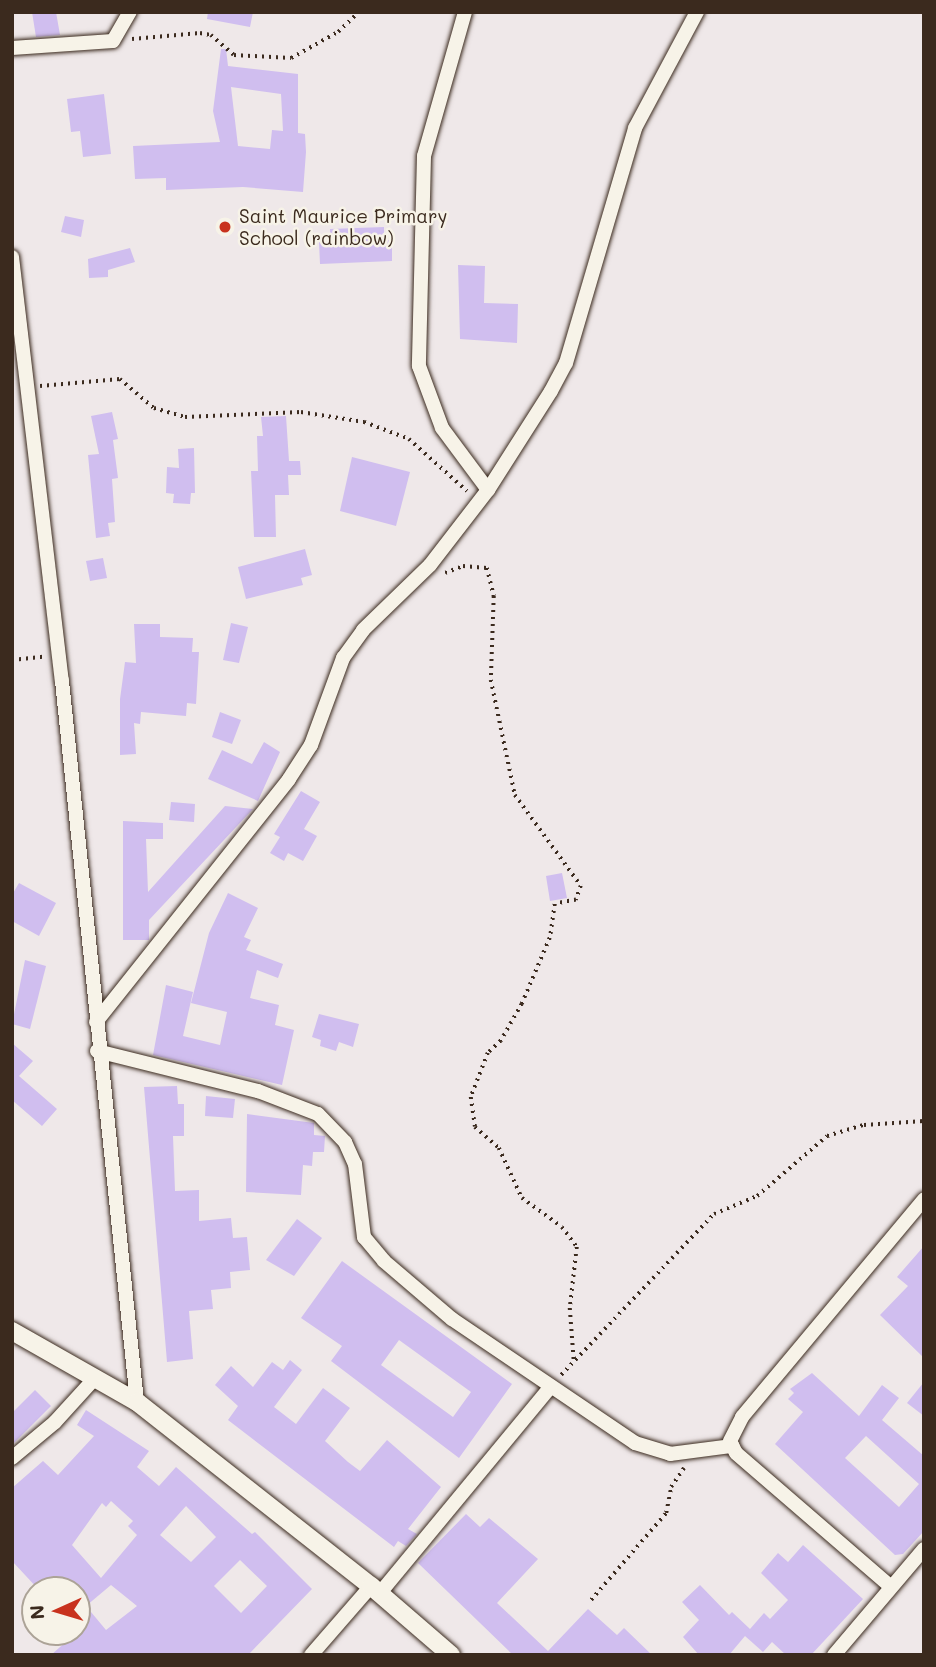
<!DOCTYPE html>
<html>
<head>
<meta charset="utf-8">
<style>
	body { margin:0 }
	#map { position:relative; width:936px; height:1667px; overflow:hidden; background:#efe8e9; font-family:Mali,sans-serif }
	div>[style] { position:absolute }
	.building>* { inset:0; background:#d0beef }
	.path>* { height:3.5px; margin-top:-1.75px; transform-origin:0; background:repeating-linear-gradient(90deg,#3b2a1e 0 2px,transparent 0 7px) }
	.roads { filter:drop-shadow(0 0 2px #3b2a1e) drop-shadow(0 0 2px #3b2a1e) }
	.minor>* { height:14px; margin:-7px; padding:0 7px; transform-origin:7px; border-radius:7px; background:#f7f3e8 }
	.tertiary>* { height:18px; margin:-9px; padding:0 9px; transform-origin:9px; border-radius:9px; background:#f7f3e8 }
	.dots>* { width:19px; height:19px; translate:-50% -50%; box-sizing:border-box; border:4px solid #f7f3e8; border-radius:50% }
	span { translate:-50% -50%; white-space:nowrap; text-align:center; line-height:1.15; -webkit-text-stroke:5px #f7f3e8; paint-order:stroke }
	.poi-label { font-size:19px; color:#3b2a1e }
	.left { translate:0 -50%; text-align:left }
	.frame { position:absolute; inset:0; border:14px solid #3b2a1e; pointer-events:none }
	.north { position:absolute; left:21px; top:1576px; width:70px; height:70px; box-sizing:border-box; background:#f7f3e8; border:2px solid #aca397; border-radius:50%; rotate:266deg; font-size:19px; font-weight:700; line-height:28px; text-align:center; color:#3b2a1e }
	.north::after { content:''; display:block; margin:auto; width:24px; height:32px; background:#c8321e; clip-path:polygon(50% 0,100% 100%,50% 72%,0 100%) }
</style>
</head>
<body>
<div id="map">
	<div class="building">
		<div style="clip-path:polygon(32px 12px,56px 12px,60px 35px,36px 37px)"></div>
		<div style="clip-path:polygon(208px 12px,253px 12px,250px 27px,207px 19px)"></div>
		<div style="clip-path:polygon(evenodd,221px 49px,226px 49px,228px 66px,298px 74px,298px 133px,305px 134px,306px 152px,303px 192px,243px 187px,166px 190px,166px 178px,135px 179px,133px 146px,220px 142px,213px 111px,221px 49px,231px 87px,281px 94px,283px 131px,272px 130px,270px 149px,238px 146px,231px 87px)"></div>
		<div style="clip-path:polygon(104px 94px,111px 154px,83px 157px,80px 131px,71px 132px,67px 99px)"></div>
		<div style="clip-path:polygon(65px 216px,84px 220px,81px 237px,61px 232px)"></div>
		<div style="clip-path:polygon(384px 227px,384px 240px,392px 240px,392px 261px,320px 264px,319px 242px,330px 241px,330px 229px)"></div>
		<div style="clip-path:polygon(130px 248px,135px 262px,108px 270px,108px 277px,89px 278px,88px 259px)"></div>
		<div style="clip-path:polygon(458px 265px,485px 266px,484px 303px,518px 304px,517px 343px,460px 339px)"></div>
		<div style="clip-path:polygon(112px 412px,118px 439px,113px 440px,118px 478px,112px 479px,115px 522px,108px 523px,110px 536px,96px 538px,88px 455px,99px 454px,91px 416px)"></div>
		<div style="clip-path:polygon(286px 416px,289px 461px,300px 461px,301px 475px,288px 475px,289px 495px,275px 495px,276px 537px,254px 537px,251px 471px,258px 471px,257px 436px,263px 436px,261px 417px)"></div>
		<div style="clip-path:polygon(194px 448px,195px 493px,191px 493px,190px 504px,173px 503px,174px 494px,166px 493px,167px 467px,179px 468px,178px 449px)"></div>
		<div style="clip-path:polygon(352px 457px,410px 472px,396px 526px,340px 511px)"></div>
		<div style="clip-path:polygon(305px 549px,312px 575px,301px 578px,303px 585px,246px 599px,238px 567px)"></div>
		<div style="clip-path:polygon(103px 558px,107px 578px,90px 581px,86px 561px)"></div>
		<div style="clip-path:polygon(231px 623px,248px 627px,239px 663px,223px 660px)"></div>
		<div style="clip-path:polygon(134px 624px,160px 624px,160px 637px,193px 638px,192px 652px,199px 652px,196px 704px,187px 703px,186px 716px,141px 712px,140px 724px,134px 723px,136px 754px,120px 755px,120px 699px,125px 662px,136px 663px)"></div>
		<div style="clip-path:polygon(220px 712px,241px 720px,232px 744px,212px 737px)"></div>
		<div style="clip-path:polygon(264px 742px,280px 752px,258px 801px,208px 779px,222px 750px,252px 764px)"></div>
		<div style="clip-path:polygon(301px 791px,320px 802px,304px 829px,317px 836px,303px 861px,288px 853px,284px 861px,270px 853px,280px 837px,274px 834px)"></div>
		<div style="clip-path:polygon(171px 802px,195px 804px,194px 822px,169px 820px)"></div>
		<div style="clip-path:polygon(225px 806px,253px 809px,149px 920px,149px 940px,123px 940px,123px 821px,163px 823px,163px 839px,146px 839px,148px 892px)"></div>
		<div style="clip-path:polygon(562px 873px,567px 898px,550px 901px,546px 876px)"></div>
		<div style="clip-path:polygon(19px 883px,56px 903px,39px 936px,12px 921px,12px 895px)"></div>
		<div style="clip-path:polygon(228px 893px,258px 908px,244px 937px,251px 940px,246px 950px,283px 964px,278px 978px,257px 970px,250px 998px,279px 1005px,275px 1025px,294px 1030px,282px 1085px,153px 1055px,166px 985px,193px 992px,183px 1036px,220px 1045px,227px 1012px,191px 1003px,209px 933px)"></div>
		<div style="clip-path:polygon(25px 960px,46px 966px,30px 1029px,12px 1024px)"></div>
		<div style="clip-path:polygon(319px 1014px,359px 1024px,353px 1047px,339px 1042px,336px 1051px,320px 1046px,321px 1040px,312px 1037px)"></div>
		<div style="clip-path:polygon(12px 1043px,33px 1061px,19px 1076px,57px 1109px,42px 1126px,12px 1100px)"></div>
		<div style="clip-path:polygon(177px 1086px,178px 1104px,184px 1104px,184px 1136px,173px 1136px,175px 1191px,199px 1190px,199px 1221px,231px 1218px,233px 1238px,247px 1237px,250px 1270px,230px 1272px,231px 1288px,211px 1290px,213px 1309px,189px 1311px,193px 1359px,167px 1362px,144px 1087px)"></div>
		<div style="clip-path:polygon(206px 1096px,235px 1099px,233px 1118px,205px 1116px)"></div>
		<div style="clip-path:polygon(247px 1114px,314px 1123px,314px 1135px,325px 1136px,324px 1152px,313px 1152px,312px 1166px,303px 1165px,301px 1195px,246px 1192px)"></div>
		<div style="clip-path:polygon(297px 1219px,322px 1238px,294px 1276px,266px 1260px)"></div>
		<div style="clip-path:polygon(924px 1246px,924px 1358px,880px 1315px,908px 1286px,897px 1277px)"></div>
		<div style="clip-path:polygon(evenodd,342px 1261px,512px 1384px,459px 1458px,331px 1361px,342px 1346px,301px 1318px,342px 1261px,399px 1340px,471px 1392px,453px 1417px,381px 1365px,399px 1340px)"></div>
		<div style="clip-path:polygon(290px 1360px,302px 1370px,274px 1407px,296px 1424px,323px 1388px,350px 1408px,325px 1441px,348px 1462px,360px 1471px,387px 1440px,441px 1487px,408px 1529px,417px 1534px,406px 1546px,398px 1541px,394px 1547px,228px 1420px,238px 1406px,215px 1385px,231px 1366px,253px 1387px,272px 1362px,283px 1370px)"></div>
		<div style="clip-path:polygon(evenodd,812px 1373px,859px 1416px,882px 1385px,899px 1398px,882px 1420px,924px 1456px,924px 1531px,903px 1554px,895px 1555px,775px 1444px,803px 1412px,788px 1399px,794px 1393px,790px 1389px,812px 1373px,866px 1436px,919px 1484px,899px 1507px,845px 1458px,866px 1436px)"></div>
		<div style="clip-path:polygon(924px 1382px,924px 1416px,907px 1403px)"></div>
		<div style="clip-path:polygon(35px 1390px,51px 1406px,12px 1445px,12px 1413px)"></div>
		<div style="clip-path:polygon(evenodd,86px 1410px,149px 1451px,137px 1467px,159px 1486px,176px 1467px,252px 1534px,255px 1532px,312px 1589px,248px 1655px,51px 1655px,77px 1632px,77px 1590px,39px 1590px,12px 1561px,12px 1488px,43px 1461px,58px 1475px,94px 1436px,77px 1425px,86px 1410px,111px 1501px,133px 1521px,128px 1526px,137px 1535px,101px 1578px,72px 1545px,102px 1503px,106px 1507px,111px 1501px,86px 1410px,186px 1506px,216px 1537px,191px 1562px,160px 1535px,186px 1506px,86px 1410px,240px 1560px,267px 1586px,241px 1613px,214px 1586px,240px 1560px,86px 1410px,111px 1585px,137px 1606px,106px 1630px,86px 1606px,111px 1585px)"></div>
		<div style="clip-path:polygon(466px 1514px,480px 1527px,489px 1518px,538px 1559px,497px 1603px,548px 1651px,588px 1609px,617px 1635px,624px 1628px,652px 1655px,513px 1655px,418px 1563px)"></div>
		<div style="clip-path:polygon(803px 1545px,863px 1599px,811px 1655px,786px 1655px,772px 1642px,763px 1652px,745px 1636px,729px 1655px,699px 1655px,683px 1637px,699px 1620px,682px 1602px,700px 1585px,729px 1615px,732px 1612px,750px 1629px,764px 1613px,770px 1619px,788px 1600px,761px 1573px,778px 1553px,788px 1562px)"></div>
	</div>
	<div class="path">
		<div style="left:132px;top:39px;width:68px;rotate:-5deg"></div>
		<div style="left:200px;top:33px;width:11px;rotate:10deg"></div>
		<div style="left:211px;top:35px;width:30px;rotate:41deg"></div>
		<div style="left:234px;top:55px;width:57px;rotate:3deg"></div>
		<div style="left:291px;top:58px;width:54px;rotate:-29deg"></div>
		<div style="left:338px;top:32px;width:29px;rotate:-44deg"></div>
		<div style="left:40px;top:386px;width:80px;rotate:-5deg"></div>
		<div style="left:120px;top:379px;width:45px;rotate:40.5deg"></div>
		<div style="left:154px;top:408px;width:32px;rotate:16deg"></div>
		<div style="left:185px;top:417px;width:116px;rotate:-2.5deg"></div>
		<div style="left:301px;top:412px;width:64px;rotate:9deg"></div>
		<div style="left:364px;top:422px;width:48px;rotate:20.7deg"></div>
		<div style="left:409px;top:439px;width:78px;rotate:41.9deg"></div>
		<div style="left:445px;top:573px;width:19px;rotate:-21deg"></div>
		<div style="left:463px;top:566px;width:24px;rotate:5deg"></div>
		<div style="left:487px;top:568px;width:29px;rotate:76deg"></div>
		<div style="left:494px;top:596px;width:84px;rotate:92deg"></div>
		<div style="left:491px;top:680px;width:117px;rotate:78.2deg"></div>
		<div style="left:515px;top:795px;width:112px;rotate:54deg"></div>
		<div style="left:581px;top:886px;width:15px;rotate:110deg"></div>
		<div style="left:576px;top:900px;width:21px;rotate:169deg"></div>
		<div style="left:555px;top:904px;width:34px;rotate:98deg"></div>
		<div style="left:550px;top:938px;width:72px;rotate:113deg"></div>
		<div style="left:522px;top:1004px;width:43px;rotate:119.6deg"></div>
		<div style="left:501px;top:1041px;width:18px;rotate:137deg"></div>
		<div style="left:488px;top:1053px;width:47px;rotate:111.1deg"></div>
		<div style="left:471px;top:1097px;width:30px;rotate:82deg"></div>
		<div style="left:475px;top:1127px;width:32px;rotate:41deg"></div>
		<div style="left:499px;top:1148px;width:55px;rotate:65.3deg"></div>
		<div style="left:522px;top:1198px;width:49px;rotate:35.9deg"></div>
		<div style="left:562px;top:1227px;width:25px;rotate:53deg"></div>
		<div style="left:577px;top:1247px;width:61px;rotate:96.5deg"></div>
		<div style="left:570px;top:1308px;width:53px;rotate:85.7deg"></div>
		<div style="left:12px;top:660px;width:31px;rotate:-6deg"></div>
		<div style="left:561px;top:1375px;width:222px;rotate:-46.5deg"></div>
		<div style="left:714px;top:1214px;width:47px;rotate:-22.7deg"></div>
		<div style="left:757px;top:1196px;width:92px;rotate:-40.6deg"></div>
		<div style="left:827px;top:1136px;width:39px;rotate:-17deg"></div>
		<div style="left:864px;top:1125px;width:60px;rotate:-3.8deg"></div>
		<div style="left:591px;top:1600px;width:115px;rotate:-49.2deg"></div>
		<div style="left:666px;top:1513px;width:26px;rotate:-79deg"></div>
		<div style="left:671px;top:1487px;width:23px;rotate:-56deg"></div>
	</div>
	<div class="roads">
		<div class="minor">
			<div style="left:465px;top:12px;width:150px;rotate:105.9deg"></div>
			<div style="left:424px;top:156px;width:210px;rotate:91.4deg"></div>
			<div style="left:419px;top:366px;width:66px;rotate:69.6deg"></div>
			<div style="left:442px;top:428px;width:77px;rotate:53.4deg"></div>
			<div style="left:12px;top:48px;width:101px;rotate:-4deg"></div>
			<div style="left:113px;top:41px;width:34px;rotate:-60deg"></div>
			<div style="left:12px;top:257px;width:427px;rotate:83.3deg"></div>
			<div style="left:62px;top:681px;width:725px;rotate:84.06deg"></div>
			<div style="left:96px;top:1022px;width:310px;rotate:-51.5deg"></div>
			<div style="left:289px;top:779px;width:40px;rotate:-57.1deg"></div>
			<div style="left:311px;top:745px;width:93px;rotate:-69.8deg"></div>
			<div style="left:343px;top:658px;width:34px;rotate:-54deg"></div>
			<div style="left:363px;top:630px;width:93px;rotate:-44.1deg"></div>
			<div style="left:430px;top:565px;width:95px;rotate:-52.3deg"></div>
			<div style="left:488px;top:490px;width:117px;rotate:-57.5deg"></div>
			<div style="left:551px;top:391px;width:32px;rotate:-62deg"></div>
			<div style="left:566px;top:363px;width:245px;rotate:-73.6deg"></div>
			<div style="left:635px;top:128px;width:132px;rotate:-61.9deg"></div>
			<div style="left:97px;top:1051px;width:166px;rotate:14deg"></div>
			<div style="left:258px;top:1091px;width:64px;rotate:21deg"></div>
			<div style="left:318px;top:1114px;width:39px;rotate:46deg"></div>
			<div style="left:345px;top:1142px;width:24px;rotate:66deg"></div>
			<div style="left:355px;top:1164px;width:74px;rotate:83deg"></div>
			<div style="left:364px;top:1237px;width:31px;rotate:50deg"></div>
			<div style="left:384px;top:1261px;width:89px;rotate:40.5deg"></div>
			<div style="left:452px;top:1319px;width:221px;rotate:34.1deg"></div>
			<div style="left:635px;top:1443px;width:37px;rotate:17deg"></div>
			<div style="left:670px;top:1454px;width:63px;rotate:-7.4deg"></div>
			<div style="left:12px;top:1458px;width:56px;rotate:-39.9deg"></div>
			<div style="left:55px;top:1422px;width:61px;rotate:-47.7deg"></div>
			<div style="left:890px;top:1586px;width:203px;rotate:-139.2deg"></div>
			<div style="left:736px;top:1453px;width:13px;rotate:-117deg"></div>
			<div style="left:730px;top:1441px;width:27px;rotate:-63deg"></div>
			<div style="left:742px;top:1417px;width:284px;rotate:-50.1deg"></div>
			<div style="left:380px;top:1593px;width:268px;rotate:-50.4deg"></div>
			<div style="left:311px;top:1655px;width:91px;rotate:-49deg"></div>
			<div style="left:834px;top:1655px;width:139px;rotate:-49.7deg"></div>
		</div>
		<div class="tertiary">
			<div style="left:12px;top:1331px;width:144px;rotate:29.6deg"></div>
			<div style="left:137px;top:1402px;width:298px;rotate:38.2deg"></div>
			<div style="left:371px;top:1586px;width:106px;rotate:40.8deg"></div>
		</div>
	</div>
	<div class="dots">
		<div style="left:225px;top:227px;background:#c8321e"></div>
	</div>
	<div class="poi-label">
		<span class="left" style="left:239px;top:227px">Saint Maurice Primary<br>School (rainbow)</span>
	</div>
	<div class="frame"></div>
	<div class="north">N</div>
</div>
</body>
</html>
